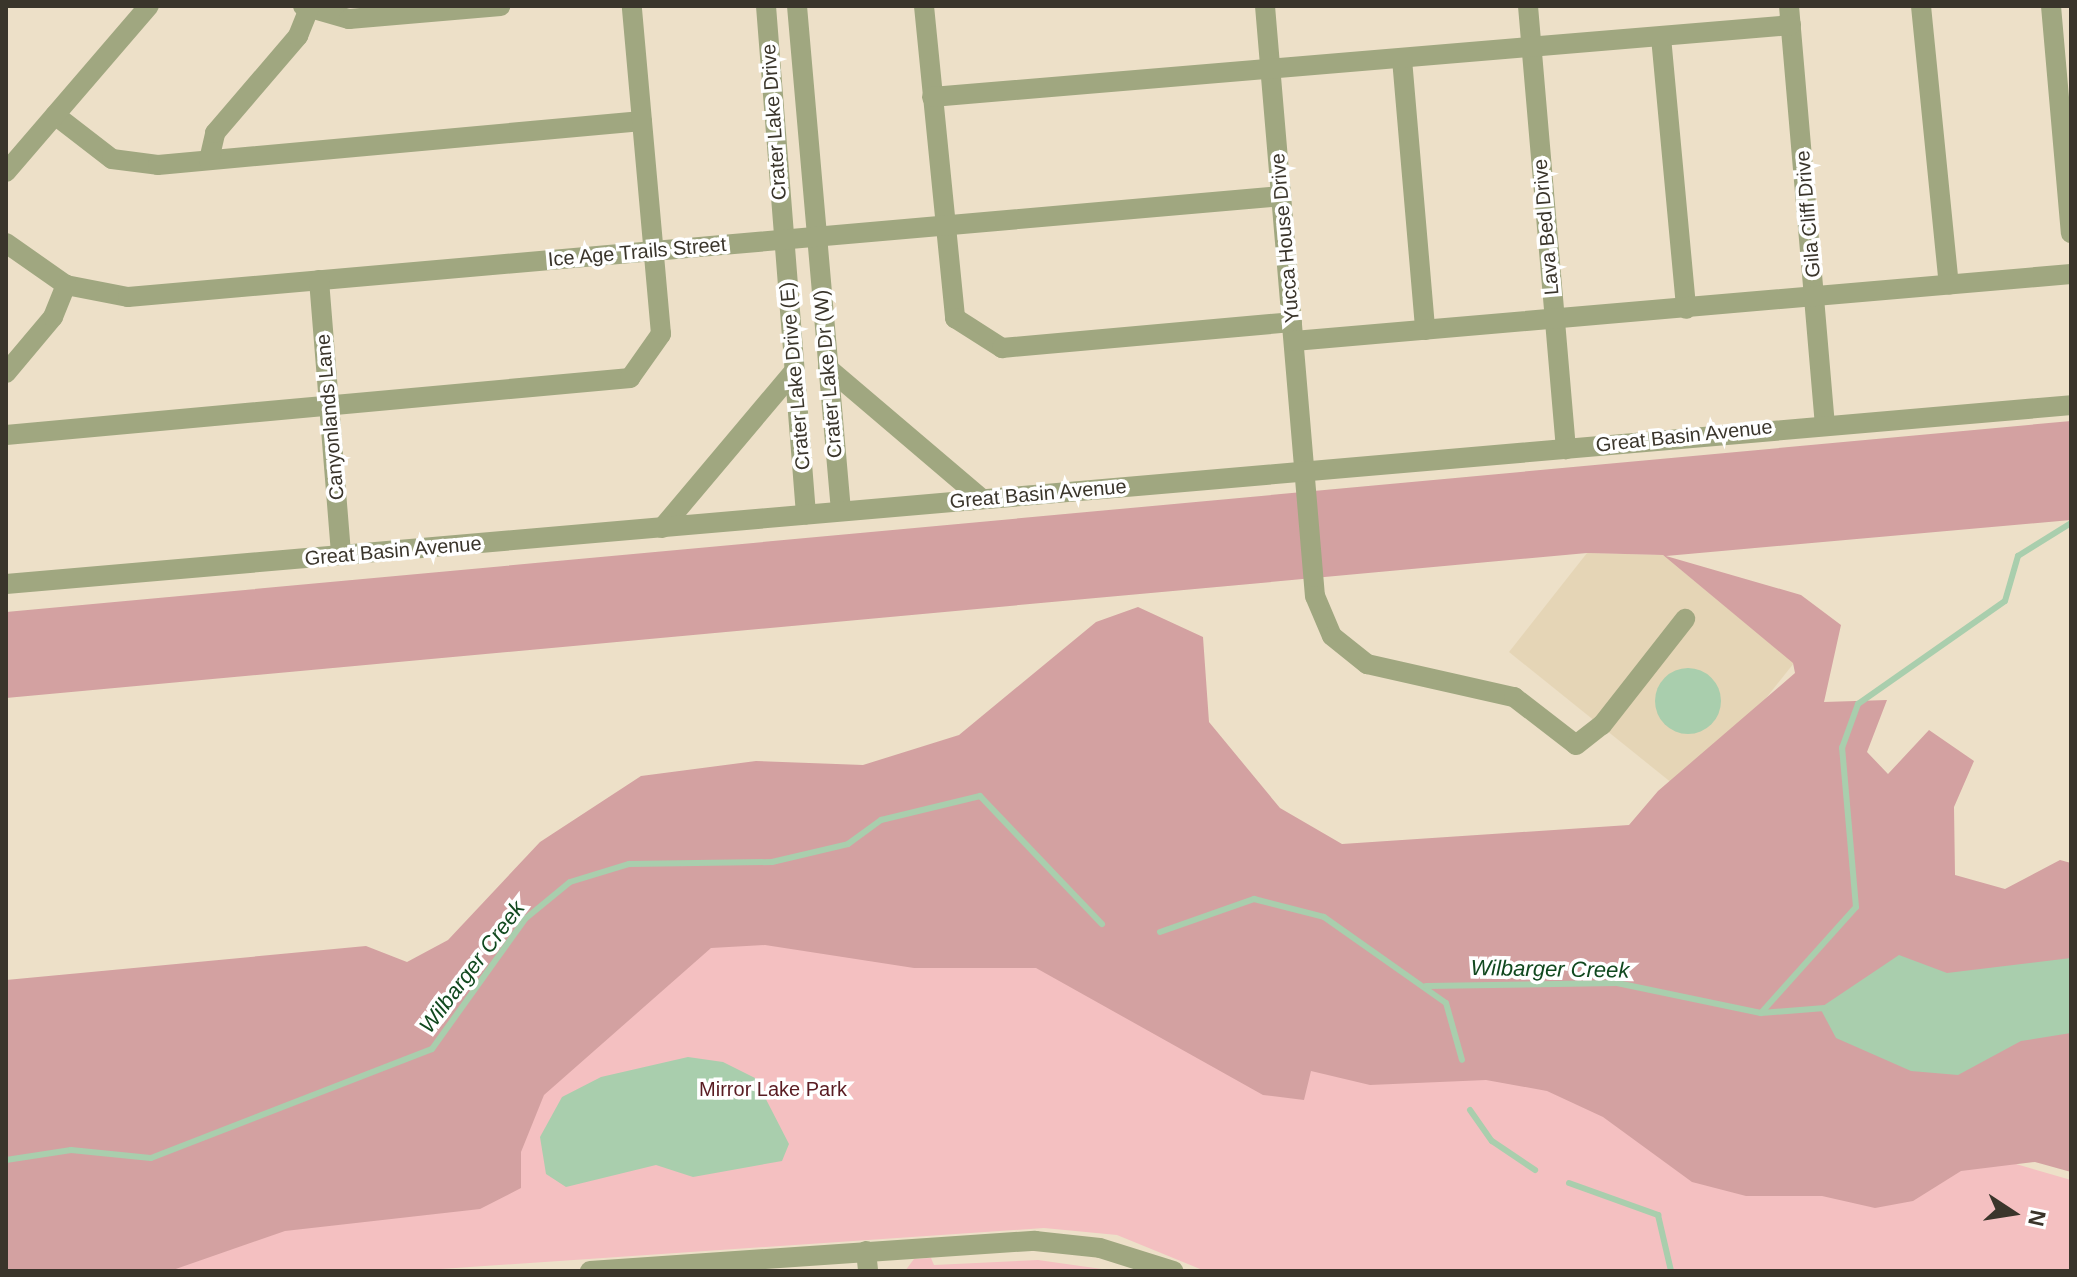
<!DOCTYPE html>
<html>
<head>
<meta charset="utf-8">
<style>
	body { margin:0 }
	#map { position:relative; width:2077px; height:1277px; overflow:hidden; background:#ede0c8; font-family:Helvetica,sans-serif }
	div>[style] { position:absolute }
	.built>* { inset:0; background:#e5d5b6 }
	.green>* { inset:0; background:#f4c0c1 }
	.forest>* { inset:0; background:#d3a1a1 }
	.water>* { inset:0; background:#a9cead }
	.round { border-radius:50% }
	.stream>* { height:6px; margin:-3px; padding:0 3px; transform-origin:3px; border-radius:3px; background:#a9cead }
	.minor>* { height:20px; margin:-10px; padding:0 10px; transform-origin:10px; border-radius:10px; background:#a0a780 }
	span { translate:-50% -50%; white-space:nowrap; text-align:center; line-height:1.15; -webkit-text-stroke:7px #fff; paint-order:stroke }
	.street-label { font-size:20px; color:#3a352b }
	.park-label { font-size:20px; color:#591c22 }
	.water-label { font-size:22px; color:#11491f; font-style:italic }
	.frame { position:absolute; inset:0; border:8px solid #3a352b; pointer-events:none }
	.north { position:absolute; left:1973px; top:1173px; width:80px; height:80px; -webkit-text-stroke:6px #fff; paint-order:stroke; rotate:102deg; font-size:22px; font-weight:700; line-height:32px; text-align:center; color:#3a352b }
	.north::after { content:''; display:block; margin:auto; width:28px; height:36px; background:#3a352b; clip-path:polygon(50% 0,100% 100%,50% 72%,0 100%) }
</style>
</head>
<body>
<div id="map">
	<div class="built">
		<div style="clip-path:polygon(1587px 553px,1663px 555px,1794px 663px,1688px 796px,1509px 652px)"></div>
	</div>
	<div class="green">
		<div style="clip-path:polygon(731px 921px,1036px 967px,2016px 1164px,2071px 1180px,2071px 1271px,1205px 1271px,1117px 1235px,1044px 1228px,412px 1271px,6px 1271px,6px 1248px)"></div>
		<div style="clip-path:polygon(931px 1258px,934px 1265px,1038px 1260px,1116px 1271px,905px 1271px,914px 1259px)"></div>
	</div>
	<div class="forest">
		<div style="clip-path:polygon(2071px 421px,2071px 520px,1666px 556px,1801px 595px,1841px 625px,1824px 702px,1887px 700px,1867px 752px,1888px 774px,1929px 730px,1974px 761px,1954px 807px,1955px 875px,2005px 889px,2060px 860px,2071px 863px,2071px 1172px,2035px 1162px,1961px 1171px,1913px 1201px,1875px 1208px,1822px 1196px,1746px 1196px,1692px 1182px,1603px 1117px,1547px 1091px,1486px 1080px,1370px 1085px,1311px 1071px,1304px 1100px,1263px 1095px,1036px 968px,914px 968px,765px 945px,711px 948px,544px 1095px,521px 1152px,521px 1188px,480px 1209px,285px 1231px,170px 1271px,6px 1271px,6px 980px,366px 946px,407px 962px,448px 940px,540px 842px,641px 776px,756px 761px,863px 765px,959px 735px,1096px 622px,1138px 607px,1203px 637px,1209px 722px,1280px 808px,1342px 844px,1629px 825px,1658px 791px,1795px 673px,1793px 663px,1663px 555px,1587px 553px,6px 698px,6px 612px)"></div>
	</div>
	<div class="water">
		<div class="round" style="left:1655px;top:668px;width:66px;height:66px"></div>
		<div style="clip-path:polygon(1899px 955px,1947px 973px,2071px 958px,2071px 1033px,2021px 1041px,1958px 1075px,1911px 1071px,1836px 1038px,1820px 1008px)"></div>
		<div style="clip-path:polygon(688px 1057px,723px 1062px,755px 1078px,789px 1144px,782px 1161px,693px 1177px,656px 1165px,566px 1187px,546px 1174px,540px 1137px,562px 1097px,601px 1077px)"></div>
	</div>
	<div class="stream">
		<div style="left:1160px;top:932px;width:100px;rotate:-19.3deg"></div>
		<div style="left:1254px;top:899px;width:72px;rotate:14.4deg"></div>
		<div style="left:1324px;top:917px;width:149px;rotate:35.2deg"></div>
		<div style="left:1446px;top:1003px;width:59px;rotate:74.3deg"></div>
		<div style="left:1426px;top:986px;width:191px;rotate:-0.9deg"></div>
		<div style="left:1617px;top:983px;width:147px;rotate:11.8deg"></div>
		<div style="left:1761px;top:1013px;width:142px;rotate:-48.1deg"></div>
		<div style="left:1856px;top:907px;width:160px;rotate:-95deg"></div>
		<div style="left:1842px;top:748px;width:47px;rotate:-70deg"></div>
		<div style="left:1858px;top:704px;width:179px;rotate:-35deg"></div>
		<div style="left:2005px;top:601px;width:47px;rotate:-73.9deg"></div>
		<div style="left:2018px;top:556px;width:62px;rotate:-31.9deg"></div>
		<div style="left:1761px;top:1013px;width:64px;rotate:-4.5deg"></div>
		<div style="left:1470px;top:1110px;width:38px;rotate:55deg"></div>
		<div style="left:1492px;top:1141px;width:52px;rotate:34deg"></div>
		<div style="left:6px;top:1160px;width:66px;rotate:-8.7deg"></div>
		<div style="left:71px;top:1150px;width:80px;rotate:5.7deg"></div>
		<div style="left:151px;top:1158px;width:301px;rotate:-21.2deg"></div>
		<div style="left:432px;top:1049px;width:160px;rotate:-54.4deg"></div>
		<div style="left:525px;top:919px;width:58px;rotate:-39.4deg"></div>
		<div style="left:570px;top:882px;width:62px;rotate:-17deg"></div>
		<div style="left:629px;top:864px;width:143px;rotate:-0.8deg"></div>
		<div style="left:772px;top:862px;width:78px;rotate:-13.3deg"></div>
		<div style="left:848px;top:844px;width:41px;rotate:-36deg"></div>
		<div style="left:881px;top:820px;width:102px;rotate:-13.6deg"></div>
		<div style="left:980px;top:796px;width:177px;rotate:46.4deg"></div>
		<div style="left:1569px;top:1183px;width:95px;rotate:19.8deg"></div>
		<div style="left:1658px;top:1215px;width:57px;rotate:76.9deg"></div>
	</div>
	<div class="minor">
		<div style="left:303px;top:6px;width:48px;rotate:15.8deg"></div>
		<div style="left:349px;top:19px;width:152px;rotate:-4.9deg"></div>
		<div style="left:766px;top:6px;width:510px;rotate:85.5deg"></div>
		<div style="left:797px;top:6px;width:507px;rotate:85.02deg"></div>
		<div style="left:924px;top:6px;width:314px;rotate:84.3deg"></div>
		<div style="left:955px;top:318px;width:56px;rotate:32.6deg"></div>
		<div style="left:1002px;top:348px;width:291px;rotate:-5.1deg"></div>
		<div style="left:1265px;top:6px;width:592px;rotate:85.16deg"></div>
		<div style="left:1315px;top:596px;width:43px;rotate:67deg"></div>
		<div style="left:1332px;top:636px;width:45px;rotate:38.7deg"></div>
		<div style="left:1367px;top:664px;width:151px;rotate:12.7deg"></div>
		<div style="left:1514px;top:697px;width:78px;rotate:37.7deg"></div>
		<div style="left:1576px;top:745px;width:33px;rotate:-38deg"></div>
		<div style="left:1602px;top:725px;width:135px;rotate:-51.9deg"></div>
		<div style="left:1528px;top:6px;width:445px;rotate:85.1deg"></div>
		<div style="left:1789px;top:6px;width:418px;rotate:85.1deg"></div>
		<div style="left:1921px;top:6px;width:280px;rotate:84.3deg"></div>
		<div style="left:2051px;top:6px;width:228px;rotate:85deg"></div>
		<div style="left:1661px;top:37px;width:273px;rotate:84.7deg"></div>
		<div style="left:1402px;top:59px;width:272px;rotate:85.1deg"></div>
		<div style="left:932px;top:97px;width:862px;rotate:-4.79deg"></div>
		<div style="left:55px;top:115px;width:72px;rotate:37.7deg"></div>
		<div style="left:112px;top:159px;width:46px;rotate:7.4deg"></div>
		<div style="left:158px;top:165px;width:486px;rotate:-5.2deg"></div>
		<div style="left:209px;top:160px;width:28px;rotate:-77deg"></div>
		<div style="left:215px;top:133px;width:128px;rotate:-49.4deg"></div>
		<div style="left:298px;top:36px;width:29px;rotate:-68deg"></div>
		<div style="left:6px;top:172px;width:219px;rotate:-49.3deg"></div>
		<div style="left:6px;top:243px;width:73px;rotate:35deg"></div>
		<div style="left:66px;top:285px;width:63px;rotate:11deg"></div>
		<div style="left:128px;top:297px;width:1158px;rotate:-5deg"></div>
		<div style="left:319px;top:280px;width:276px;rotate:85.4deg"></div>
		<div style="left:1294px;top:341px;width:780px;rotate:-4.93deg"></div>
		<div style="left:828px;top:368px;width:202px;rotate:40.4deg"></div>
		<div style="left:6px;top:373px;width:73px;rotate:-50deg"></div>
		<div style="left:53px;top:317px;width:35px;rotate:-68deg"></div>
		<div style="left:6px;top:435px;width:627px;rotate:-5.22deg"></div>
		<div style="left:630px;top:378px;width:54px;rotate:-54.8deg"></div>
		<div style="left:661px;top:334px;width:329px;rotate:-95.1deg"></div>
		<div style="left:662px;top:528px;width:205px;rotate:-49.9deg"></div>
		<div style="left:6px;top:584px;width:2073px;rotate:-4.95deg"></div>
		<div style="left:866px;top:1251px;width:20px;rotate:84deg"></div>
		<div style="left:590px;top:1271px;width:446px;rotate:-3.9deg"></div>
		<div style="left:1035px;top:1241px;width:65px;rotate:6.1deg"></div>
		<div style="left:1100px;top:1248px;width:77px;rotate:17.5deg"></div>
	</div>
	<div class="street-label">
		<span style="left:774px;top:122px;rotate:-94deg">Crater Lake Drive</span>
		<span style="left:1808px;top:214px;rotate:-95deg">Gila Cliff Drive</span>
		<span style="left:1546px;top:227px;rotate:-95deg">Lava Bed Drive</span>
		<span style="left:1285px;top:238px;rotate:-95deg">Yucca House Drive</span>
		<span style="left:637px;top:252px;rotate:-5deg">Ice Age Trails Street</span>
		<span style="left:828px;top:374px;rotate:-95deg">Crater Lake Dr (W)</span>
		<span style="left:795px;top:376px;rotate:-95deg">Crater Lake Drive (E)</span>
		<span style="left:330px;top:417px;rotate:-95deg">Canyonlands Lane</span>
		<span style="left:1684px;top:436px;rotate:-6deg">Great Basin Avenue</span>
		<span style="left:1038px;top:494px;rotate:-5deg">Great Basin Avenue</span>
		<span style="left:393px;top:551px;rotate:-5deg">Great Basin Avenue</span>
	</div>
	<div class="park-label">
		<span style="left:773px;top:1089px">Mirror Lake Park</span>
	</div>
	<div class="water-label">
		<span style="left:472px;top:967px;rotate:-53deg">Wilbarger Creek</span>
		<span style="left:1550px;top:969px;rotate:1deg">Wilbarger Creek</span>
	</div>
	<div class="frame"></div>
	<div class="north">N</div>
</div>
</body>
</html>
